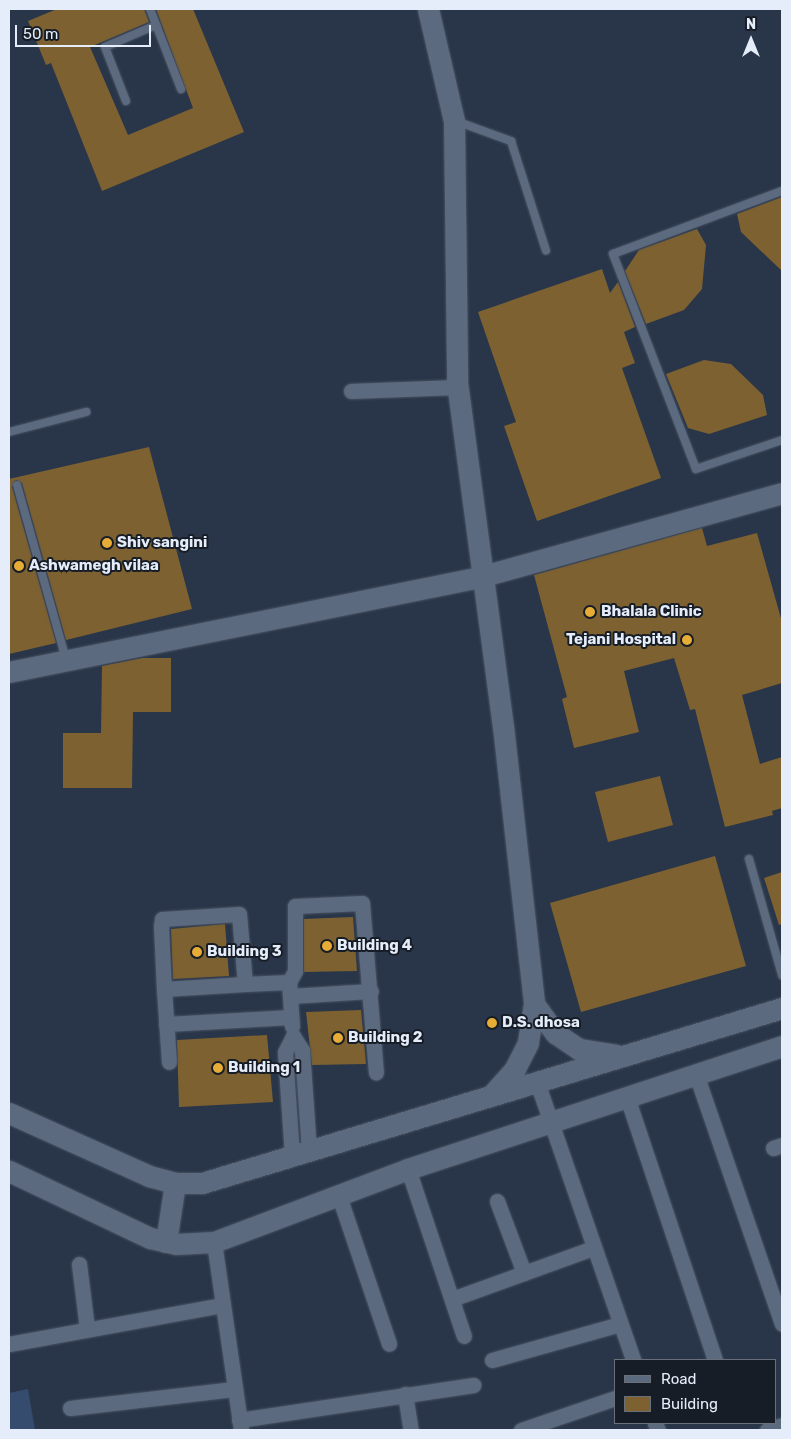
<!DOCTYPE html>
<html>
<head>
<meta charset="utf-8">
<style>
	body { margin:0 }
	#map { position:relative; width:791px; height:1439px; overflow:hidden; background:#293649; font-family:Rubik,sans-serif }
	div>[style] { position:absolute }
	.green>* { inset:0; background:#354c6f }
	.building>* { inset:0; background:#7d6131 }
	.roads { filter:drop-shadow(0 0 1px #495363) drop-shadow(0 0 1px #495363) }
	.lane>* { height:8px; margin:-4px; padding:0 4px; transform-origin:4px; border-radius:4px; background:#5c6a7f }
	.street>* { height:15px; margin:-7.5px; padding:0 7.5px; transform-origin:7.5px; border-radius:7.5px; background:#5c6a7f }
	.secondary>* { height:21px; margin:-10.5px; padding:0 10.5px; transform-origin:10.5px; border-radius:10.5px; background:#5c6a7f }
	.dots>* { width:14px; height:14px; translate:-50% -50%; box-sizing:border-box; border:2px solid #171d26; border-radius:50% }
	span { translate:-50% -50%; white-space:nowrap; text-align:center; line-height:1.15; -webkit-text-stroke:4px #171d26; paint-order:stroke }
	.poi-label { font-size:15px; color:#e4edf9; font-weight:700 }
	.left { translate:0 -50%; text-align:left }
	.right { translate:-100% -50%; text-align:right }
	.frame { position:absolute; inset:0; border:10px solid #e4edf9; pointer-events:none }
	.legend { position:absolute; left:614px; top:1359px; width:162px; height:65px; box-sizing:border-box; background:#171d26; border:1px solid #69707a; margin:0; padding:6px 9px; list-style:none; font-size:15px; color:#e4edf9 }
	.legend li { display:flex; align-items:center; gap:10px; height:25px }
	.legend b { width:25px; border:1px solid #69707a }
	.north { position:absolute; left:726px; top:15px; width:50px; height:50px; -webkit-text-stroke:4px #171d26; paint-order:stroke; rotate:0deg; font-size:14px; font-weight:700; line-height:20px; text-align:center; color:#e4edf9 }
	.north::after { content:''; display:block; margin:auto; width:18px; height:22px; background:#e4edf9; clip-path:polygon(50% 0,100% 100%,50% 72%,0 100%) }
	.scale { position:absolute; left:15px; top:25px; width:136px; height:22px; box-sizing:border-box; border:2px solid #e4edf9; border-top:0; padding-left:6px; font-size:15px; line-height:18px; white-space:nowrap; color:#e4edf9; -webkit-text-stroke:4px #171d26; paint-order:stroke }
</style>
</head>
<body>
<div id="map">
	<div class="green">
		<div style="clip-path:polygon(28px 1389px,35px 1430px,9px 1430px,9px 1393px)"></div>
	</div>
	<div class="building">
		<div style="clip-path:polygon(57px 9px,144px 9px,149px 22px,90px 47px,128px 135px,193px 108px,156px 9px,193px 9px,244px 132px,102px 191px,51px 63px,46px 65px,28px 21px)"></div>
		<div style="clip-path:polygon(782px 197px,782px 271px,741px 232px,737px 214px)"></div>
		<div style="clip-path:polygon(697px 229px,706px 245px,702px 289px,684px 310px,646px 324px,625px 271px,639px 250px)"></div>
		<div style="clip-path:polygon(602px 269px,610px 293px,618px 282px,635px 327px,624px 332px,635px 363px,622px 368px,661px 478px,537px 521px,504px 426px,516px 422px,478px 312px)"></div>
		<div style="clip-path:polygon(704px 360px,731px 364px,763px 395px,767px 415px,709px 434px,688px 428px,666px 374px)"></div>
		<div style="clip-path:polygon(149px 447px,192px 609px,66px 640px,22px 483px,16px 480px,12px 487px,56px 643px,9px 654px,9px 479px)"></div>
		<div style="clip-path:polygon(702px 528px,707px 546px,757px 533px,782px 622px,782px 683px,742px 695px,760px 764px,782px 757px,782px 808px,772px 811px,773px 815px,725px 827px,695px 709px,690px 710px,674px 658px,624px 671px,639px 732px,574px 748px,562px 699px,567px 697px,534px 575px)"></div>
		<div style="clip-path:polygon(142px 658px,171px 658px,171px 712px,133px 712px,132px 788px,63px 788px,63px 733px,101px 733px,102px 666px)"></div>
		<div style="clip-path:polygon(660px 776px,673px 825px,608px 842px,595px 792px)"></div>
		<div style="clip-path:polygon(715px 856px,746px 966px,581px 1012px,550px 903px)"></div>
		<div style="clip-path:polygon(782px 872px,782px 924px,779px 925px,764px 878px)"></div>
		<div style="clip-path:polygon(353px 917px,357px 971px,304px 972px,304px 919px)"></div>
		<div style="clip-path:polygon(225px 924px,229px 976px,173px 979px,171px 929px)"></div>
		<div style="clip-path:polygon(361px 1010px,366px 1064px,312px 1065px,306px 1012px)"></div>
		<div style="clip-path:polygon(267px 1035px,273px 1102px,179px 1107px,177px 1040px)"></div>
	</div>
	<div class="roads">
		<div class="lane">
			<div style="left:150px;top:9px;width:86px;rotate:68.8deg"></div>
			<div style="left:126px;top:101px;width:58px;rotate:-111.3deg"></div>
			<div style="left:105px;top:47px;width:56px;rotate:-23.3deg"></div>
			<div style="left:456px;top:121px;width:59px;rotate:20deg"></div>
			<div style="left:511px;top:141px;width:115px;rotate:72.3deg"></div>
			<div style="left:782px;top:191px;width:180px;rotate:159.6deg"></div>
			<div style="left:613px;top:254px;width:230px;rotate:68.9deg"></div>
			<div style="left:696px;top:469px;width:91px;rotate:-18.6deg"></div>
			<div style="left:9px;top:432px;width:80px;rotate:-14.6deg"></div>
			<div style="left:17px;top:485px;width:181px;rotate:74.3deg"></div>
			<div style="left:749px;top:859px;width:121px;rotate:74.1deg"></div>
		</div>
		<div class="street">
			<div style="left:351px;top:391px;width:106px;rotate:-2.2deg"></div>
			<div style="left:289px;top:982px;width:13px;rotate:-61deg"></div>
			<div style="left:295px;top:971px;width:65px;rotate:-90deg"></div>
			<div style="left:295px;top:906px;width:67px;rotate:-2.6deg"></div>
			<div style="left:362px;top:903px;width:170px;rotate:85.3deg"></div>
			<div style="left:245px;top:984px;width:44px;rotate:-2.6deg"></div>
			<div style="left:289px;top:982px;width:44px;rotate:86.1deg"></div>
			<div style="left:164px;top:989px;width:81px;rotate:-3.5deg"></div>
			<div style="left:245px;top:984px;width:70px;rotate:-94.9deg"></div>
			<div style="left:239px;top:914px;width:77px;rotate:176.3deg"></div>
			<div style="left:162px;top:919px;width:7px;rotate:98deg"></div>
			<div style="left:161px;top:926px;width:63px;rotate:87.3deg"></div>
			<div style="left:164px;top:989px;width:73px;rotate:86.1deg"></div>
			<div style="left:290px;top:996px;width:81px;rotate:-3.5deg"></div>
			<div style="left:166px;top:1024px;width:125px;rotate:-3.2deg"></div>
			<div style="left:697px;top:1077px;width:261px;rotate:71deg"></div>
			<div style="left:537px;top:1082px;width:294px;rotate:70.9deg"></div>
			<div style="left:628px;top:1100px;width:274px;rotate:71.5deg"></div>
			<div style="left:773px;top:1148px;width:9px;rotate:-18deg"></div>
			<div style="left:292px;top:1156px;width:104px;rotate:-93.9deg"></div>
			<div style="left:285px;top:1052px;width:18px;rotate:-63deg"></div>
			<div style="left:293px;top:1036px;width:17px;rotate:57deg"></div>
			<div style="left:302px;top:1050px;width:101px;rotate:86deg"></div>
			<div style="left:408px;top:1169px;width:176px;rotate:71.5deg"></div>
			<div style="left:339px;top:1196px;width:156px;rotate:71.3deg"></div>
			<div style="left:497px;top:1201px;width:77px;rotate:69.4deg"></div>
			<div style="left:214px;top:1242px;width:189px;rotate:81.8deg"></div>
			<div style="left:79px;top:1264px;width:64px;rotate:82.9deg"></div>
			<div style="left:452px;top:1299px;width:150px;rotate:-19.9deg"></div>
			<div style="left:9px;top:1344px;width:216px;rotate:-10.4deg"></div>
			<div style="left:492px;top:1360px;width:133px;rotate:-15.7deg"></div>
			<div style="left:405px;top:1394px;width:36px;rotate:81deg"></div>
			<div style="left:70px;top:1408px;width:165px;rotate:-6.6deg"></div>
			<div style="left:239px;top:1420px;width:237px;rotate:-8.5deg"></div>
			<div style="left:655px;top:1423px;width:8px;rotate:67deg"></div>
			<div style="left:521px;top:1430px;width:99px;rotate:-18.8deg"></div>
			<div style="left:767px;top:1430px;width:16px;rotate:-18deg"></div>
		</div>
		<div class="secondary">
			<div style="left:428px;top:9px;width:115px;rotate:76.9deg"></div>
			<div style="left:454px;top:121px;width:261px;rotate:89.3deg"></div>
			<div style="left:457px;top:382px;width:347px;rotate:82.4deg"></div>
			<div style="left:503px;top:726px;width:280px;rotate:83.6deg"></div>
			<div style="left:534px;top:1004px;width:39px;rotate:99deg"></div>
			<div style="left:528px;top:1043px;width:29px;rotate:117deg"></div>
			<div style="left:515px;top:1069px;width:36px;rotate:132deg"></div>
			<div style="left:9px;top:672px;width:484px;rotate:-11.4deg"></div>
			<div style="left:483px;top:576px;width:310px;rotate:-15.5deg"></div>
			<div style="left:534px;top:1004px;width:36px;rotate:54deg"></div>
			<div style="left:555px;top:1033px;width:29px;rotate:34deg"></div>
			<div style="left:579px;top:1049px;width:37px;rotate:9deg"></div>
			<div style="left:9px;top:1113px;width:154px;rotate:24.2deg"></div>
			<div style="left:149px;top:1176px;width:27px;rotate:15deg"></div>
			<div style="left:175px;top:1183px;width:27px"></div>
			<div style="left:202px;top:1183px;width:606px;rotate:-16.79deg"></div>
			<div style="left:9px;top:1171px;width:156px;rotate:25.4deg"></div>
			<div style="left:150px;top:1238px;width:27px;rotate:13deg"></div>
			<div style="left:176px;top:1244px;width:38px;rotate:-3deg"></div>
			<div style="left:214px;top:1242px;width:207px;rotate:-20.6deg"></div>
			<div style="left:408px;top:1169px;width:394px;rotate:-18.2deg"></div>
			<div style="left:166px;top:1242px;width:60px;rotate:-81.3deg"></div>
		</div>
	</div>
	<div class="dots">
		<div style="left:107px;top:543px;background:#e7ac36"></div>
		<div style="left:19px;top:566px;background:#e7ac36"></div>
		<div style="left:590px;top:612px;background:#e7ac36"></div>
		<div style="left:687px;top:640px;background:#e7ac36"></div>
		<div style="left:327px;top:946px;background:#e7ac36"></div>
		<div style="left:197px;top:952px;background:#e7ac36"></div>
		<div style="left:492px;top:1023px;background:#e7ac36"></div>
		<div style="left:338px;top:1038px;background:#e7ac36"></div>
		<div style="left:218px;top:1068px;background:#e7ac36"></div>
	</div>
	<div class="poi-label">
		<span class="left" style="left:117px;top:543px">Shiv sangini</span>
		<span class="left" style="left:29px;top:566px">Ashwamegh vilaa</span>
		<span class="left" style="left:601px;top:612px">Bhalala Clinic</span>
		<span class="right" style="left:676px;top:640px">Tejani Hospital</span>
		<span class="left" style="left:337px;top:946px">Building 4</span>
		<span class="left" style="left:207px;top:952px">Building 3</span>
		<span class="left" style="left:502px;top:1023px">D.S. dhosa</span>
		<span class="left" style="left:348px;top:1038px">Building 2</span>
		<span class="left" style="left:228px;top:1068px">Building 1</span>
	</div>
	<div class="frame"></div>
	<ul class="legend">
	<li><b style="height:6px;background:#5c6a7f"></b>Road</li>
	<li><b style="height:14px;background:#7d6131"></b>Building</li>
	</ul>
	<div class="north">N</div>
	<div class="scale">50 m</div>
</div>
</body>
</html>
